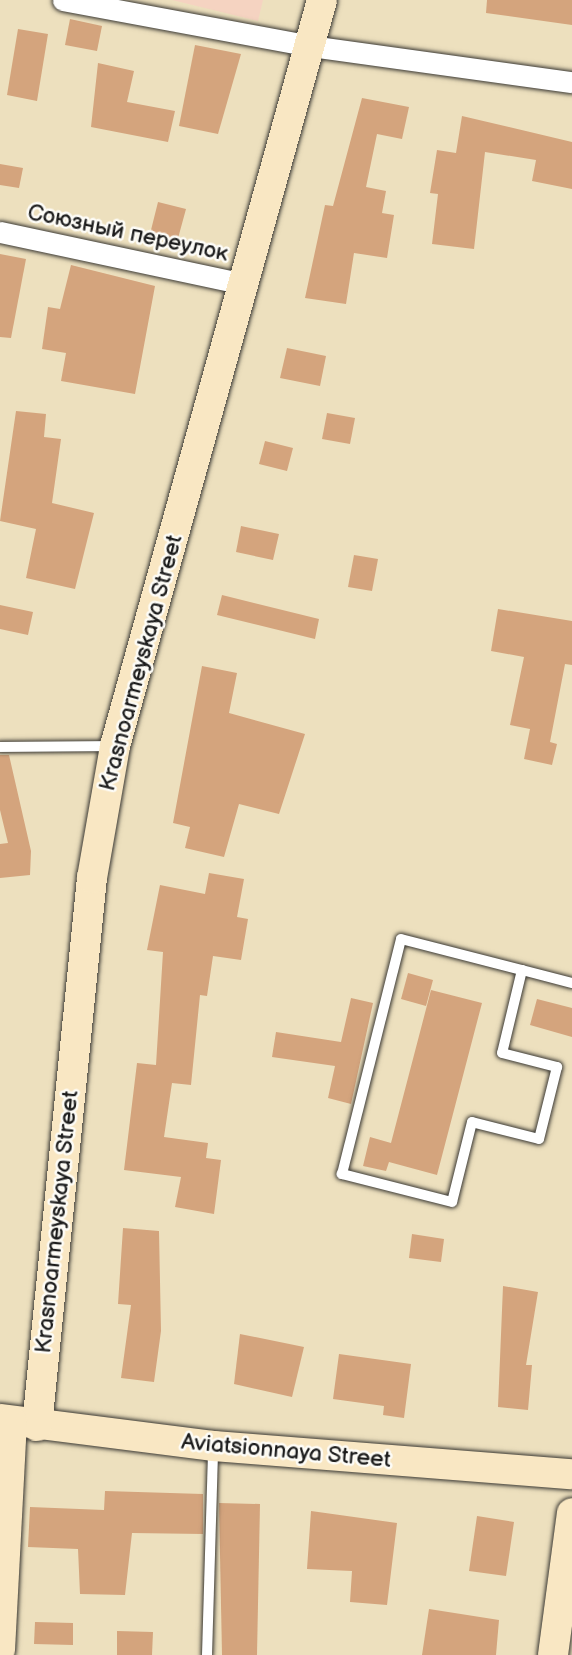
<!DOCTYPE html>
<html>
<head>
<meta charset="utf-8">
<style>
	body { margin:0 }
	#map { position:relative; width:572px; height:1655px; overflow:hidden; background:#ede0be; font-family:"Balsamiq Sans",sans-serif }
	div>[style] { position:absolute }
	.built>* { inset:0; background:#f5d3c1 }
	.building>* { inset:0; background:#d4a47d }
	.roads { filter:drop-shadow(0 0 2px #3b3934) drop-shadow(0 0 2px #3b3934) }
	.lane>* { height:10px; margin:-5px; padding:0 5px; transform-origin:5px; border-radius:5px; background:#fff }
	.street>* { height:21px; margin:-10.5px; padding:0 10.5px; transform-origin:10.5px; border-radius:10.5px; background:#fff }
	.secondary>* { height:30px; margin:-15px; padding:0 15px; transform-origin:15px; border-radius:15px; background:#f9e7c3 }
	span { translate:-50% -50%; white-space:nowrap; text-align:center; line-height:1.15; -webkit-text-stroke:5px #fdfcf7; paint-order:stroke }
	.street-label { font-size:23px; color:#1c1c1c }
</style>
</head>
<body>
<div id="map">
	<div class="built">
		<div style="clip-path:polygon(172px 0,263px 0,258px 21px)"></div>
	</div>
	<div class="building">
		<div style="clip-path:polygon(487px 0,572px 0,572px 25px,486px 13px)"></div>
		<div style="clip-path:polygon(70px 19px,102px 26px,97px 51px,65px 45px)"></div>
		<div style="clip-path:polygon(18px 29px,48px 34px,37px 101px,7px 95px)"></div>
		<div style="clip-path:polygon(195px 45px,241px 54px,218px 134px,179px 126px)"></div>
		<div style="clip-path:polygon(98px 63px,134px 71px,127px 102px,175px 111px,168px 142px,91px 127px)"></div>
		<div style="clip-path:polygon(362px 98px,409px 107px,402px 139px,377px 134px,366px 187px,386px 191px,382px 213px,394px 215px,387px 258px,354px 253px,346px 304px,305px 298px,325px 205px,333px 206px)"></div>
		<div style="clip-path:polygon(462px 116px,572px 142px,572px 189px,532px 181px,536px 160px,485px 152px,474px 249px,432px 244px,438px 194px,430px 193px,437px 150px,456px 153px)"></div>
		<div style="clip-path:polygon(0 164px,23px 168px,19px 188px,0 185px)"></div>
		<div style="clip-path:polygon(158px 202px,186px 209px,177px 242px,150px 234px)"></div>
		<div style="clip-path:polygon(0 254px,26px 259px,11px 338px,0 337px)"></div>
		<div style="clip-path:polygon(71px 265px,155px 286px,135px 394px,61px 381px,66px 353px,42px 349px,48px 307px,60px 309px)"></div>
		<div style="clip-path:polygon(287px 348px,326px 356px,320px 386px,280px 378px)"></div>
		<div style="clip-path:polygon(16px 411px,46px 414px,44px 437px,61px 439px,52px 503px,94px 513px,75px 589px,26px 578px,36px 529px,0 521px)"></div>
		<div style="clip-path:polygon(327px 413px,355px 418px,350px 444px,322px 439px)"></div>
		<div style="clip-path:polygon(265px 441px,293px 448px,287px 471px,259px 464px)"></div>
		<div style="clip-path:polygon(241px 526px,279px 534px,273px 560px,236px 552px)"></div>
		<div style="clip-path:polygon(354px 555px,378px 559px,372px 591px,348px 587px)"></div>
		<div style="clip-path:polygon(222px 595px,319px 619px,315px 639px,217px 615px)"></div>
		<div style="clip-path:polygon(0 605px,33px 612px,28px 635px,0 629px)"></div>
		<div style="clip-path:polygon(498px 609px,572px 621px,572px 665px,565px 664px,550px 742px,557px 744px,552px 765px,524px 759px,530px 729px,510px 725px,524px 657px,491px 651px)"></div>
		<div style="clip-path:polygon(202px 666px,237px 673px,229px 713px,305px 734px,279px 814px,239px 804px,224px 857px,185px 848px,190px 827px,173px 823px)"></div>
		<div style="clip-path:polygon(0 755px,9px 755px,31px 851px,30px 875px,0 878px,0 844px,8px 843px,0 810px)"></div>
		<div style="clip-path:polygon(209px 873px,244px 879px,237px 917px,248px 919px,241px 960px,213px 956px,207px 996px,200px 995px,191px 1085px,172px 1083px,164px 1137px,208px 1143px,206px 1158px,221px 1160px,214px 1214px,175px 1207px,181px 1177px,124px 1170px,137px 1063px,156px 1065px,163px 952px,147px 950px,160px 885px,205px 894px)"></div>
		<div style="clip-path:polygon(408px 973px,433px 980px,426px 1006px,401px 999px)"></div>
		<div style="clip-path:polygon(431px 990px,482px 1003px,437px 1175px,389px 1162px,386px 1171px,363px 1166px,370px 1137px,391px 1143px)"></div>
		<div style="clip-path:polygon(351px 998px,373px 1003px,351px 1104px,328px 1098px,335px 1066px,272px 1057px,276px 1032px,341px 1042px)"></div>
		<div style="clip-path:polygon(537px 999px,572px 1008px,572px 1037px,530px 1025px)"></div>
		<div style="clip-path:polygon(123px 1228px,159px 1231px,161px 1331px,154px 1382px,121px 1378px,131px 1305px,118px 1304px)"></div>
		<div style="clip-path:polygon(412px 1234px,444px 1239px,441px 1262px,409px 1258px)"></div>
		<div style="clip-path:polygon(503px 1286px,538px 1292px,526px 1365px,532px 1365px,528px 1410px,498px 1407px)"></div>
		<div style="clip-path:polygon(240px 1334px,304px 1347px,292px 1397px,234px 1384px)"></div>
		<div style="clip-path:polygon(339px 1354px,411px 1364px,404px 1418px,383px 1415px,384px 1406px,333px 1399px)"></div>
		<div style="clip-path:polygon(105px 1491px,203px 1494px,203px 1534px,132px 1533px,125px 1595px,80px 1594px,78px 1549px,28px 1547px,30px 1507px,104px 1510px)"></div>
		<div style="clip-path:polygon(219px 1503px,260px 1504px,257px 1655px,222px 1655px)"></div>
		<div style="clip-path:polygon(311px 1511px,397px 1523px,387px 1605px,350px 1602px,352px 1571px,307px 1569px)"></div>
		<div style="clip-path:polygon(477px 1516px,514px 1522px,506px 1576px,469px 1571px)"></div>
		<div style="clip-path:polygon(429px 1609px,499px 1620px,496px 1655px,422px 1655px)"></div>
		<div style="clip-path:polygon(35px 1622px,73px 1623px,73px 1645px,34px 1644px)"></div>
		<div style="clip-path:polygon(117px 1631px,153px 1632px,152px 1655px,117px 1655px)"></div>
	</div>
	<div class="roads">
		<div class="lane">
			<div style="left:0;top:747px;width:113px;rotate:-0.5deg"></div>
			<div style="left:522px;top:970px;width:85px;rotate:103.5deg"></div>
			<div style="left:502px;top:1053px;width:57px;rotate:14.3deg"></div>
			<div style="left:557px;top:1067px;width:74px;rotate:104deg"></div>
			<div style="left:539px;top:1139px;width:69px;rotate:-165.8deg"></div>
			<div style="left:472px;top:1122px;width:82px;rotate:104deg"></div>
			<div style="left:452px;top:1202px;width:114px;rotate:-165.7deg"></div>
			<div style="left:342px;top:1174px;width:242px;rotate:-75.9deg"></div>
			<div style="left:401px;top:939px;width:125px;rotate:14.4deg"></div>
			<div style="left:522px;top:970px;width:52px;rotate:14.6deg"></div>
			<div style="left:207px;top:1655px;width:207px;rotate:-88.3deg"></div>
		</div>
		<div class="street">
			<div style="left:63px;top:0;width:252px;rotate:10.5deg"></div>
			<div style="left:311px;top:46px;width:263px;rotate:7.9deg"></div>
			<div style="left:0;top:232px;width:250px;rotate:12deg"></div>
		</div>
		<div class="secondary">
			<div style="left:0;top:1419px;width:215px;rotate:7.2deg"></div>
			<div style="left:213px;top:1446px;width:360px;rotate:4.5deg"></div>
			<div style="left:37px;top:1426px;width:551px;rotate:-84.27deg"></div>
			<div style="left:92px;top:878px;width:134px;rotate:-80.1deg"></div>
			<div style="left:115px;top:746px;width:774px;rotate:-74.49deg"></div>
			<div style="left:0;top:1650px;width:228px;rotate:-87deg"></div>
			<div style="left:553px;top:1655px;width:143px;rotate:-82.4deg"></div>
		</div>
	</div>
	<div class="street-label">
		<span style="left:128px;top:233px;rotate:12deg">Союзный переулок</span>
		<span style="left:141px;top:663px;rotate:-75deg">Krasnoarmeyskaya Street</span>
		<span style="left:57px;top:1222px;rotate:-84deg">Krasnoarmeyskaya Street</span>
		<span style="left:286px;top:1451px;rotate:5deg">Aviatsionnaya Street</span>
	</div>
</div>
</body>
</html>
